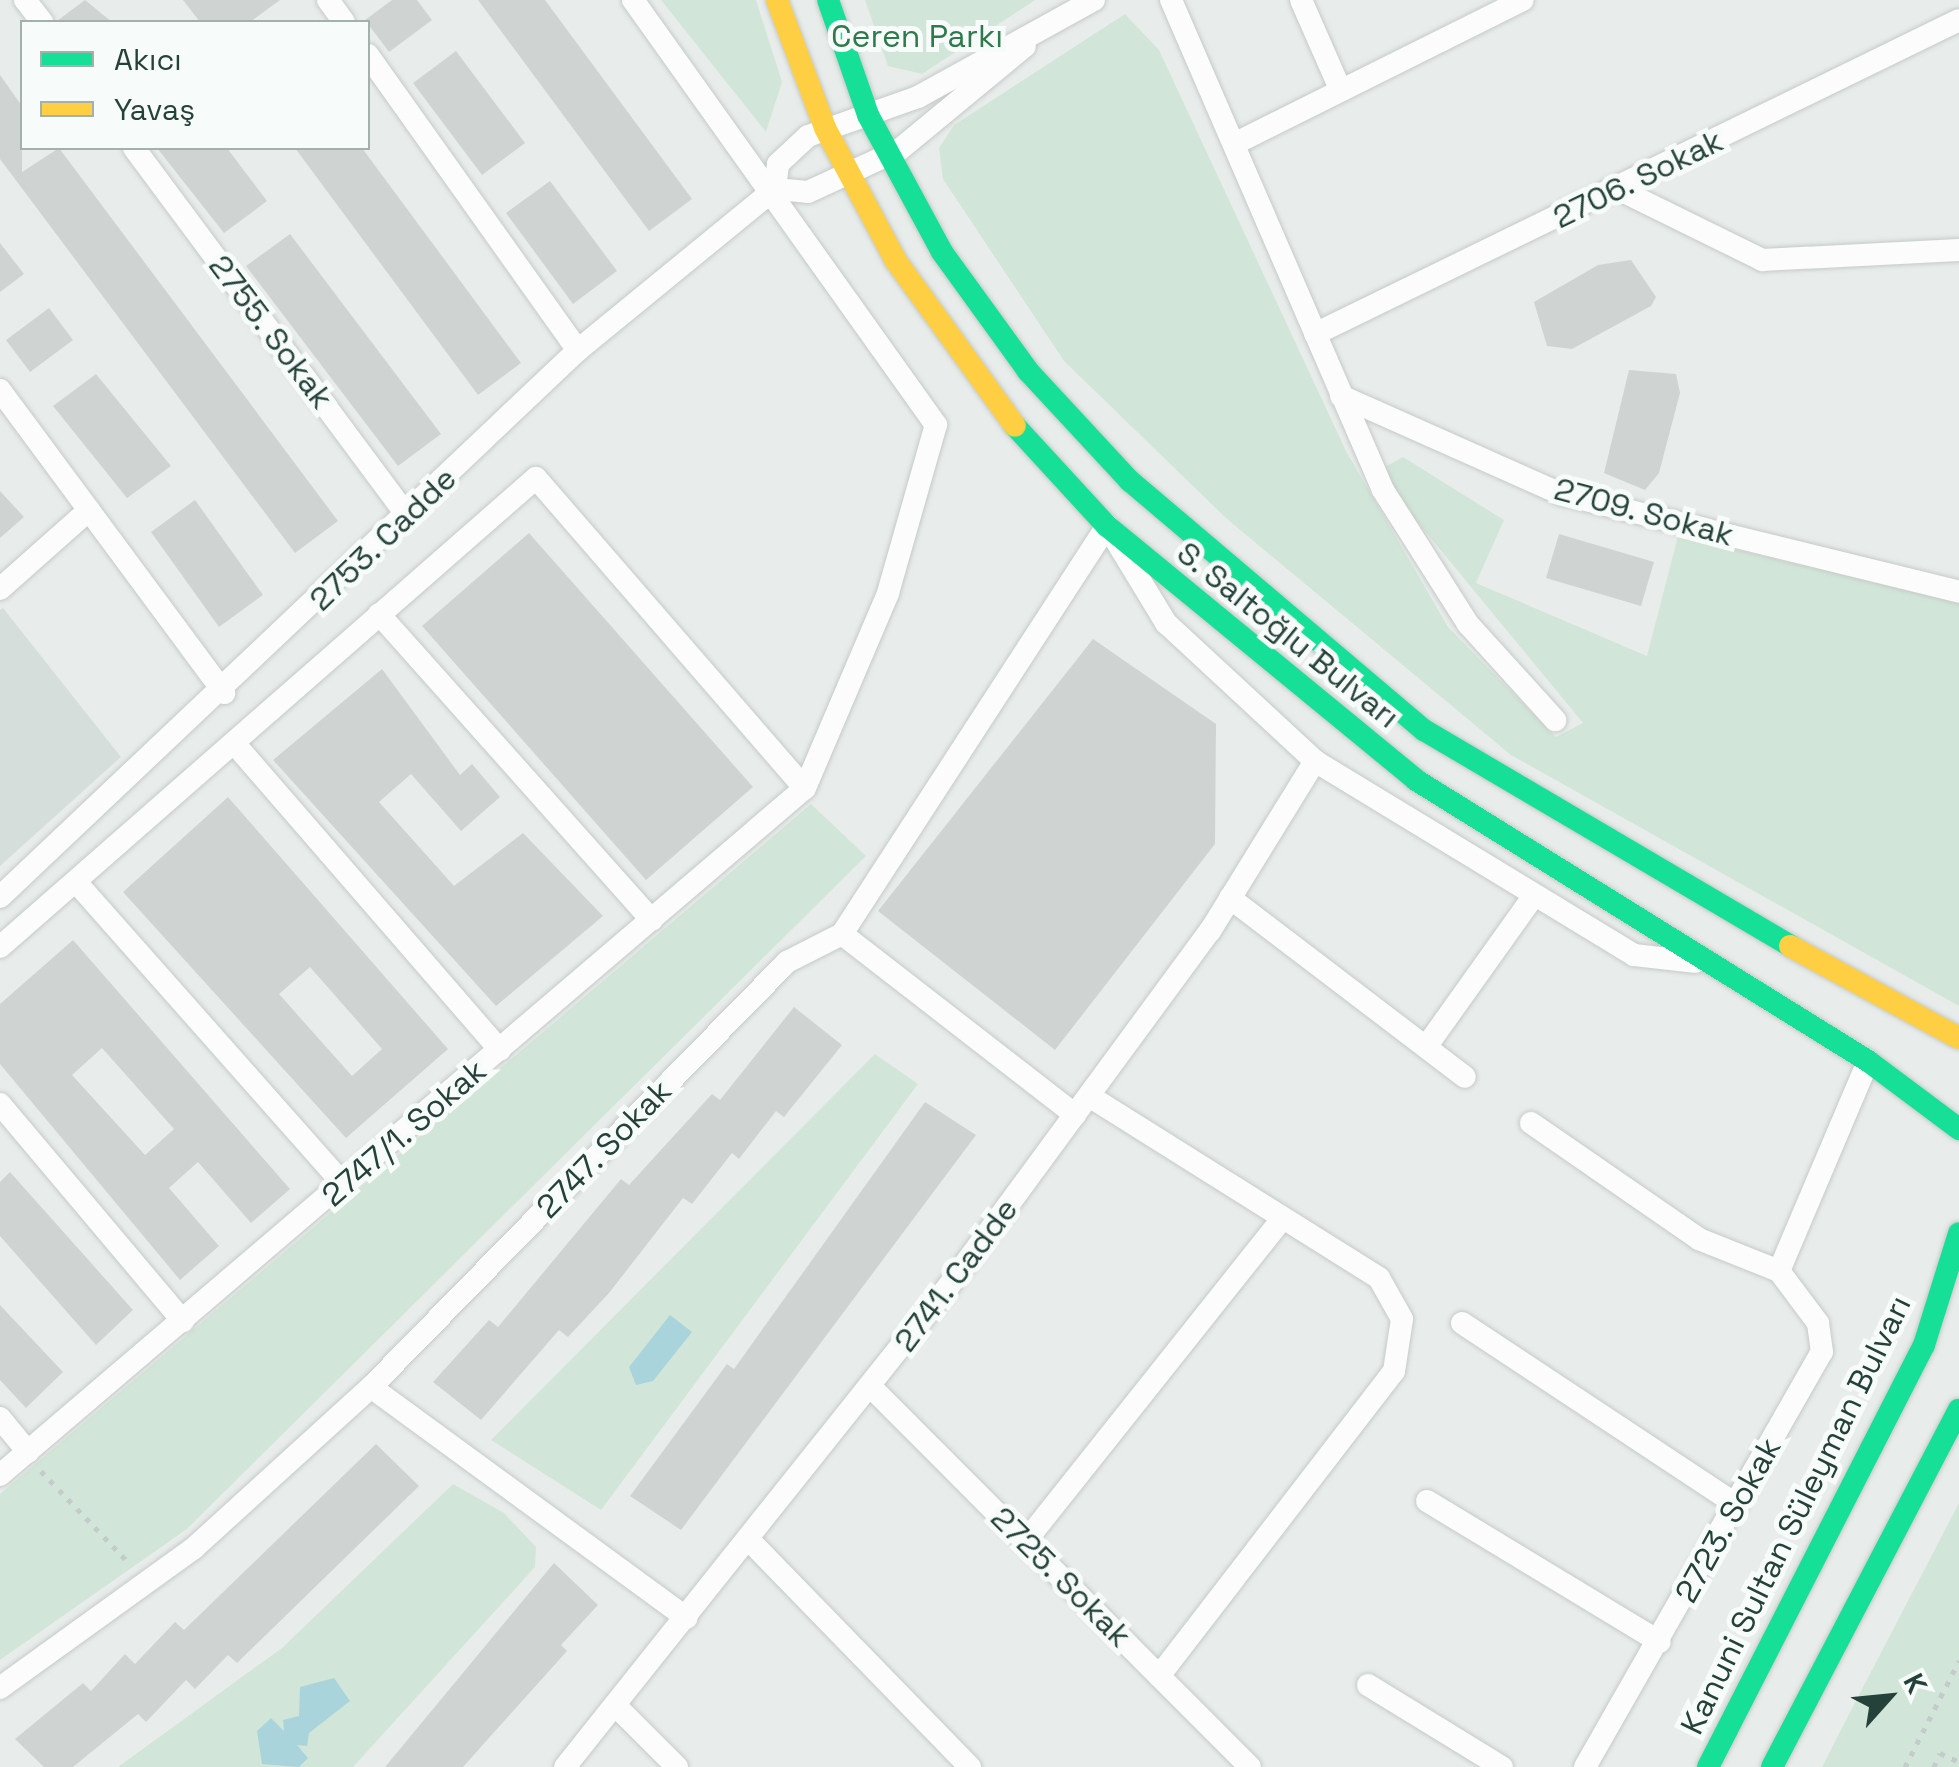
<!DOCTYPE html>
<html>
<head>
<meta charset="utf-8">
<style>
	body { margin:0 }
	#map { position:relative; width:1959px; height:1767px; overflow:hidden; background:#e8edeb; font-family:"Space Grotesk",sans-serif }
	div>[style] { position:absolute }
	.built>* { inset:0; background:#d6dedb }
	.green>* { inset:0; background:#d1e6d8 }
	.water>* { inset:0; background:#a9d4db }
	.building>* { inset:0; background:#cfd4d2 }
	.path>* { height:5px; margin-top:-2.5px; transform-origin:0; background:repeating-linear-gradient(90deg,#c3ccca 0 5px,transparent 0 13px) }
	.roads { filter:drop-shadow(0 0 2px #c5cac8) drop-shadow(0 0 2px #c5cac8) }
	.street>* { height:22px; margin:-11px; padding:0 11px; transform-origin:11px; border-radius:11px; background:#fcfcfc }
	.fast>* { height:22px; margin:-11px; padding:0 11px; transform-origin:11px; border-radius:11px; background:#16e098 }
	.slow>* { height:22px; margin:-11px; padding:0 11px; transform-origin:11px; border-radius:11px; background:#ffcf43 }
	span { translate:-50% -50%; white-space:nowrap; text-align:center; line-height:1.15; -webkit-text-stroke:10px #f7fbf9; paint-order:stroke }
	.park-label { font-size:32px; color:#2d7a4b }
	.street-label { font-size:32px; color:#24423a }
	.legend { position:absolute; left:20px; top:20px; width:350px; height:130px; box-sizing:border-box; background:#f7fbf9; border:2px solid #a3b1ad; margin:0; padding:12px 18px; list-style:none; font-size:30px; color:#24423a }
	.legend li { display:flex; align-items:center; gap:20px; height:50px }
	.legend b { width:50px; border:2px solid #a3b1ad }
	.north { position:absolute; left:1839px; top:1647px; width:100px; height:100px; -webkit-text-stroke:8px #f7fbf9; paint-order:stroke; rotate:63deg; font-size:28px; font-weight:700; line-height:40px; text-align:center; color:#24423a }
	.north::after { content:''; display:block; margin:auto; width:35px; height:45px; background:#24423a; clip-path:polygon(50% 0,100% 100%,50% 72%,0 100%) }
</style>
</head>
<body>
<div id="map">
	<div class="built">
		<div style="clip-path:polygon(3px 608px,121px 757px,0 866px,0 610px)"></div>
	</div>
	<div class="green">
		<div style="clip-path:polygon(661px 0,756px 0,782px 82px,766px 132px)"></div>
		<div style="clip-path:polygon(865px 0,1035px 0,922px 74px,888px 66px)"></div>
		<div style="clip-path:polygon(1125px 14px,1159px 50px,1346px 451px,1448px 627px,1556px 737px,1583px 723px,1397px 497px,1385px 467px,1403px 457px,1504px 520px,1476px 583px,1647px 656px,1678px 536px,1959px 603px,1959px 1006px,1511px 755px,1227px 519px,1064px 361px,943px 179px,939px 148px,954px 125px)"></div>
		<div style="clip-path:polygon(811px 804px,866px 856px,187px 1529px,0 1660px,0 1494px)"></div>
		<div style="clip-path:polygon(875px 1054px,918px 1084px,601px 1510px,491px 1440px)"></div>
		<div style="clip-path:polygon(453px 1484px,504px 1513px,536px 1547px,535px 1567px,353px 1767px,118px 1767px,282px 1648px)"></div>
		<div style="clip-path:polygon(1959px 1503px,1959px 1767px,1822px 1767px,1848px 1716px)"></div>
	</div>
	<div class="water">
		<div style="clip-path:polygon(670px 1315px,692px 1332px,653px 1381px,636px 1385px,629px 1367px)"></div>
		<div style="clip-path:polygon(334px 1678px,350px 1701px,309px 1733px,307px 1746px,297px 1745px,308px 1758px,299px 1767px,262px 1764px,257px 1731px,271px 1718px,284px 1731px,283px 1720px,299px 1716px,300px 1687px)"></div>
	</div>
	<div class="building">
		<div style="clip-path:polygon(85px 0,112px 22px,57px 22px,57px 21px)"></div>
		<div style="clip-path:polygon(183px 0,280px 0,250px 22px,200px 22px)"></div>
		<div style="clip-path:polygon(392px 0,417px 0,432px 20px,389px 52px,365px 20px)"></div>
		<div style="clip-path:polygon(478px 0,545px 0,692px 199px,649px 231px)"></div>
		<div style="clip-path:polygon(456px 51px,525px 143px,482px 175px,413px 83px)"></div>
		<div style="clip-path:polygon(0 75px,22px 106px,22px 172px,59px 148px,338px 521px,295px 553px,0 159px)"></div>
		<div style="clip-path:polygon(157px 148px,227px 148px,267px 201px,224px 233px)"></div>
		<div style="clip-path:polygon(295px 148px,362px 148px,521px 363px,478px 395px)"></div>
		<div style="clip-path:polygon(550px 181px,617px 271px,573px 304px,506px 213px)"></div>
		<div style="clip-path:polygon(290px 234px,441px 434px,398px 466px,246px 266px)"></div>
		<div style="clip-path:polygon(0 243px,24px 274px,0 292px)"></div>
		<div style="clip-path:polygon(1631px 260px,1656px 297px,1651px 306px,1572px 349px,1547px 346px,1534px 302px,1598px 265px)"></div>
		<div style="clip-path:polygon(49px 308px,73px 340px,30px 372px,6px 340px)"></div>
		<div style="clip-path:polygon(1629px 370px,1676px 374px,1680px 393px,1659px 473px,1645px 490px,1604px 473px)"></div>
		<div style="clip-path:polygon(96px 374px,171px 466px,127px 498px,53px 406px)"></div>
		<div style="clip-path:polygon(0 491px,24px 517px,0 538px)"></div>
		<div style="clip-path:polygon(195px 500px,263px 595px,219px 627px,151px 532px)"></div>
		<div style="clip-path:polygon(529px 533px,753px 787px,646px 880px,422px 626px)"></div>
		<div style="clip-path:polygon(1559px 534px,1654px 562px,1641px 606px,1546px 578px)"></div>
		<div style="clip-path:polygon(1093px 639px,1216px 724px,1215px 844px,1055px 1050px,878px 911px)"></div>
		<div style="clip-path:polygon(382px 669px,460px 775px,472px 764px,500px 797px,461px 831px,411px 774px,379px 802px,454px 886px,523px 833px,603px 916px,496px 1006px,273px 760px)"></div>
		<div style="clip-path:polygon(evenodd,228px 797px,448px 1049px,346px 1138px,123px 892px,228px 797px,310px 967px,382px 1049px,352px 1076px,279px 994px,310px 967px)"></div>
		<div style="clip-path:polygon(evenodd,73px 940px,290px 1189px,251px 1223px,198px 1162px,169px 1188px,219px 1246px,180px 1280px,0 1064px,0 1004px,73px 940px,102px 1048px,174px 1129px,145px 1155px,72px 1075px,102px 1048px)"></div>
		<div style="clip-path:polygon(794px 1007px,842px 1045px,784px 1117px,776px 1111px,739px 1159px,732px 1153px,692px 1204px,683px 1198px,609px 1293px,568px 1337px,559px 1330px,481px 1420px,433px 1382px,489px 1320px,498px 1327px,621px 1179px,629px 1185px,712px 1094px,720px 1100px)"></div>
		<div style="clip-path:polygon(925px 1102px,976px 1135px,681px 1530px,630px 1496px,727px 1364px,734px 1369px)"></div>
		<div style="clip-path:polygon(10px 1172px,133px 1310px,96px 1345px,0 1236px,0 1182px)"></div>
		<div style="clip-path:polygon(0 1305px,63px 1372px,26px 1408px,0 1380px)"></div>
		<div style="clip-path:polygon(376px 1444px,419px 1486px,237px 1663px,228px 1655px,195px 1689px,186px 1680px,146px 1722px,138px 1714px,73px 1767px,44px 1767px,15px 1739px,83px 1683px,91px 1691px,125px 1654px,135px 1664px,175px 1622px,184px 1630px)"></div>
		<div style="clip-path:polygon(554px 1563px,598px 1605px,561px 1645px,567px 1651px,463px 1767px,385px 1767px)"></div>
	</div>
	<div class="path">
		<div style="left:41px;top:1471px;width:129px;rotate:46.3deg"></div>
		<div style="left:1905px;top:1767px;width:119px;rotate:-63deg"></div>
		<div style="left:1934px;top:1767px;width:15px;rotate:-67deg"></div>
		<div style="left:1940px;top:1753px;width:21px;rotate:25deg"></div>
	</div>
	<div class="roads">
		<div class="street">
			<div style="left:25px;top:0;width:28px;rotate:52deg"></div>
			<div style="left:328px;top:0;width:27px;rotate:54deg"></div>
			<div style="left:1171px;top:0;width:534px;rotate:66.6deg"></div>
			<div style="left:1383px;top:490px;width:159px;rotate:57.6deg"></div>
			<div style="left:1468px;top:624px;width:130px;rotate:47.8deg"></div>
			<div style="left:1301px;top:0;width:99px;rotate:66.3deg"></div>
			<div style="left:368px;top:55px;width:362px;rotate:54.6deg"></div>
			<div style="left:1238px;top:142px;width:318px;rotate:-26.5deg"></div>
			<div style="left:134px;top:148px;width:458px;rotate:53.4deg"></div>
			<div style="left:775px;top:189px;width:25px;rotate:-83deg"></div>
			<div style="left:778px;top:164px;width:41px;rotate:-43deg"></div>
			<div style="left:808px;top:136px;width:117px;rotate:-19.5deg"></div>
			<div style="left:918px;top:97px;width:201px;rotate:-28.9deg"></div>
			<div style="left:775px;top:189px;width:33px;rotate:5deg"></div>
			<div style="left:808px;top:192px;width:100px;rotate:-24.8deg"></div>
			<div style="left:899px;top:150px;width:163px;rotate:-39.5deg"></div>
			<div style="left:1618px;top:189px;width:161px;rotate:26.2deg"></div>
			<div style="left:1762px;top:260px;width:197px;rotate:-2.9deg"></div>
			<div style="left:1315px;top:334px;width:716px;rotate:-25.99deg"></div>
			<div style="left:0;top:390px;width:377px;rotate:53.5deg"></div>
			<div style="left:1341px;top:396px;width:241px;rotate:24deg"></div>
			<div style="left:1561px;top:494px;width:410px;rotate:13.8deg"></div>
			<div style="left:0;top:589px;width:119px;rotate:-41.6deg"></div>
			<div style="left:379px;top:614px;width:410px;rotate:48.3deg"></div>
			<div style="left:234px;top:743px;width:406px;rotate:49.1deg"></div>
			<div style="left:76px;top:882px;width:405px;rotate:48.5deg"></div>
			<div style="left:0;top:897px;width:796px;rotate:-43.42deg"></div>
			<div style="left:578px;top:350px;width:254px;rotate:-39.3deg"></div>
			<div style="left:1230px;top:898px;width:295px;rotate:37.3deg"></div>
			<div style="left:842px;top:934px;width:295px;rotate:37.8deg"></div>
			<div style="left:0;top:947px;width:712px;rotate:-41.19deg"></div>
			<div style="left:536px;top:478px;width:410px;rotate:49.1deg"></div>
			<div style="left:1426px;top:1047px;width:184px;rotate:-54.5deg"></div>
			<div style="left:1089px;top:1096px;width:342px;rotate:32.1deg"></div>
			<div style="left:1379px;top:1278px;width:47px;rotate:60.7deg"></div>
			<div style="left:1402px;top:1319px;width:53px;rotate:98.7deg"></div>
			<div style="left:1394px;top:1371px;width:385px;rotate:127.6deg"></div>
			<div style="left:0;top:1104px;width:284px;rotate:49.9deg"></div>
			<div style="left:1531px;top:1123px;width:204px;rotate:34.6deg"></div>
			<div style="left:1699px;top:1239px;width:86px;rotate:21.8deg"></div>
			<div style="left:1779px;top:1271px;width:228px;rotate:-67deg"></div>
			<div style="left:1462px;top:1323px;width:330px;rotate:33.5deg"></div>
			<div style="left:371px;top:1387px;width:391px;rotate:36.2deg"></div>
			<div style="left:872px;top:1388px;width:535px;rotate:45.08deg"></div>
			<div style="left:0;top:1418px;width:44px;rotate:50.5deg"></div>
			<div style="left:0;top:1475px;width:1058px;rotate:-40.48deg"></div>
			<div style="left:805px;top:788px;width:212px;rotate:-66.9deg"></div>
			<div style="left:888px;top:593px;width:175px;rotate:-74.1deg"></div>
			<div style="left:936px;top:425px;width:522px;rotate:-125.49deg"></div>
			<div style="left:1427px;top:1501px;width:272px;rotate:31.2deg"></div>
			<div style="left:1025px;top:1542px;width:413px;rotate:-51.5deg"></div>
			<div style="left:752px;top:1543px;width:313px;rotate:45.8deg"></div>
			<div style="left:1368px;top:1685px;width:157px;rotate:31.5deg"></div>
			<div style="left:0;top:1688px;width:239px;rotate:-35.8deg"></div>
			<div style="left:194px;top:1548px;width:239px;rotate:-42.3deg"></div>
			<div style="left:371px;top:1387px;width:595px;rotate:-45.61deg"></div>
			<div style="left:787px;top:962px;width:62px;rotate:-27deg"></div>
			<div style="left:842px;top:934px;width:487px;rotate:-57deg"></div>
			<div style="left:1107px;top:526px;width:114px;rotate:58.7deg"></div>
			<div style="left:1166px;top:623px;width:203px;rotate:42.8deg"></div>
			<div style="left:1315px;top:761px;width:373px;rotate:31.3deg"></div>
			<div style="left:1634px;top:955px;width:61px;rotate:6.5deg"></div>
			<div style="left:619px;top:1709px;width:82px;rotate:45deg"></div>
			<div style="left:565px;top:1767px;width:619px;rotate:-51.43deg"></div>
			<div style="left:951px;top:1283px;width:437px;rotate:-53.7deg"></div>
			<div style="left:1210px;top:931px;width:200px;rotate:-58.3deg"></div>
			<div style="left:1585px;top:1767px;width:478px;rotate:-60.3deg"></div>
			<div style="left:1822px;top:1352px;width:29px;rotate:-98deg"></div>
			<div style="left:1818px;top:1323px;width:65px;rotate:-126.9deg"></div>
		</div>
		<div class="fast">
			<div style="left:828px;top:0;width:122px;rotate:70.8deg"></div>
			<div style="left:868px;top:115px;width:156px;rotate:61.6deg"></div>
			<div style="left:942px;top:252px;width:147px;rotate:54.1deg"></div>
			<div style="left:1028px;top:371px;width:150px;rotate:47.2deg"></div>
			<div style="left:1130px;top:481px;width:385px;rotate:40.3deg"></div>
			<div style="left:1424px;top:730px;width:425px;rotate:30.5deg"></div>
			<div style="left:1015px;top:426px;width:136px;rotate:47.4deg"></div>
			<div style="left:1107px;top:526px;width:400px;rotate:39.4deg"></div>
			<div style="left:1416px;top:780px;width:532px;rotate:31.87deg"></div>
			<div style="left:1868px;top:1061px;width:114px;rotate:36.8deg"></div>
			<div style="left:1708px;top:1767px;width:474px;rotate:-62.9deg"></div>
			<div style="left:1924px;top:1345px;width:117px;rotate:-72.6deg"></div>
			<div style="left:1772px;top:1767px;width:403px;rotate:-62.4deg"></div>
		</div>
		<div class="slow">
			<div style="left:777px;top:0;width:137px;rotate:69.4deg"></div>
			<div style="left:825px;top:128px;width:151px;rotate:61.9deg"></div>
			<div style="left:896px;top:261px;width:203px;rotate:54.2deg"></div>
			<div style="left:1790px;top:946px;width:192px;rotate:28.6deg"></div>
		</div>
	</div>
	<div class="park-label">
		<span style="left:917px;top:36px">Ceren Parkı</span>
	</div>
	<div class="street-label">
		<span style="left:1638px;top:179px;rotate:-26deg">2706. Sokak</span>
		<span style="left:271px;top:332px;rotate:53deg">2755. Sokak</span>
		<span style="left:1644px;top:512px;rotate:15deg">2709. Sokak</span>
		<span style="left:383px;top:539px;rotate:-44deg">2753. Cadde</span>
		<span style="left:1288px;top:635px;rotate:39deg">S. Saltoğlu Bulvarı</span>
		<span style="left:404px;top:1133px;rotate:-41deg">2747/1. Sokak</span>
		<span style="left:604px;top:1149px;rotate:-46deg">2747. Sokak</span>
		<span style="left:956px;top:1275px;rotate:-53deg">2741. Cadde</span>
		<span style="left:1796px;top:1515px;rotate:-64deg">Kanuni Sultan Süleyman Bulvarı</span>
		<span style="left:1728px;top:1520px;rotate:-61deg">2723. Sokak</span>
		<span style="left:1061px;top:1577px;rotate:45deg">2725. Sokak</span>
	</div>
	<ul class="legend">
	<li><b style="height:12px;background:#16e098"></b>Akıcı</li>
	<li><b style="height:12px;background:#ffcf43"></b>Yavaş</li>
	</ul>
	<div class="north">K</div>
</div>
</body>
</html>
